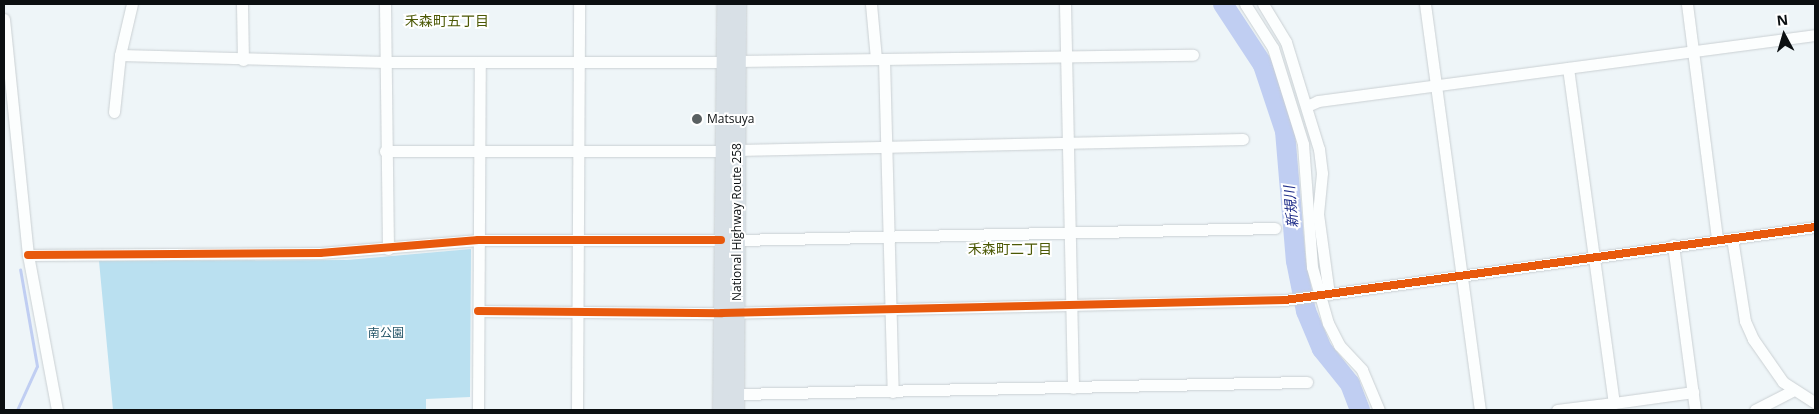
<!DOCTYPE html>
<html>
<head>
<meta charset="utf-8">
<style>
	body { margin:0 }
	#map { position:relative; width:1819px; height:414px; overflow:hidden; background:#eef5f8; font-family:"Open Sans","Noto Sans JP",sans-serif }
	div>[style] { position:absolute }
	.green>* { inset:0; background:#bae0f0 }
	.stream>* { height:3px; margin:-1.5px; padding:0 1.5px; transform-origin:1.5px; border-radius:1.5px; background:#c0cef2 }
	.river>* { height:20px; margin:-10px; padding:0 10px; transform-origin:10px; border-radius:10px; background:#c0cef2 }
	.roads { filter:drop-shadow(0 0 1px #cad0d3) drop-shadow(0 0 1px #cad0d3) }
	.minor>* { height:11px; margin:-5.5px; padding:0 5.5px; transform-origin:5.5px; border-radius:5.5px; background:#fcfefe }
	.highway>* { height:16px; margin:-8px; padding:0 8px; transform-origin:8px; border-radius:8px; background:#d8e0e6 }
	.cycleway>* { height:8px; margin:-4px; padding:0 4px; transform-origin:4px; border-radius:4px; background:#e8590c }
	.dots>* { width:14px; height:14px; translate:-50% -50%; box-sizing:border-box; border:2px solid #fff; border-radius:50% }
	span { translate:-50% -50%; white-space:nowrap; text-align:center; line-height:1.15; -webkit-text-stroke:4px #fff; paint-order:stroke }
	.poi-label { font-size:12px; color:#0b0f11 }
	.left { translate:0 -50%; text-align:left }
	.street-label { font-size:12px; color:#0b0f11 }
	.park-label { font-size:12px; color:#235467 }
	.neighbourhood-label { font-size:14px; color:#4c5905 }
	.water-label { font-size:14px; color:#1f2d89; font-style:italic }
	.frame { position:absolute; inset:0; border:5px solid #0b0f11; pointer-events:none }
	.north { position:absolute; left:1759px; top:10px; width:50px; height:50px; -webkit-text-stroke:4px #fff; paint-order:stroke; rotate:354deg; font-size:14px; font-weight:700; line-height:20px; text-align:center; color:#0b0f11 }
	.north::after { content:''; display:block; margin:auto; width:18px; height:22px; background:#0b0f11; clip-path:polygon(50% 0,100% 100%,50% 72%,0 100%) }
</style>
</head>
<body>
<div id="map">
	<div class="green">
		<div style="clip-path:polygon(471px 249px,470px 397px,426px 399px,426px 410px,113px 410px,99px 261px,347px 260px)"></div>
	</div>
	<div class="stream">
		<div style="left:17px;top:410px;width:48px;rotate:-65.6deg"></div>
		<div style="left:37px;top:366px;width:98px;rotate:-99.9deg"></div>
	</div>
	<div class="river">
		<div style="left:1223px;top:4px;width:73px;rotate:56.7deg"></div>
		<div style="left:1263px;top:65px;width:70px;rotate:71.6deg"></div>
		<div style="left:1285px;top:131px;width:130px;rotate:85.2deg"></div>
		<div style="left:1296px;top:261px;width:51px;rotate:78.7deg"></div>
		<div style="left:1306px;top:311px;width:41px;rotate:67.2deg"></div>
		<div style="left:1322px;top:349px;width:45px;rotate:51.3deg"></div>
		<div style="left:1350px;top:384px;width:28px;rotate:69deg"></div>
	</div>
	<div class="roads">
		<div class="minor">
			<div style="left:242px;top:4px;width:56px;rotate:89deg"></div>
			<div style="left:385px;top:4px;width:245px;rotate:89.3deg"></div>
			<div style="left:871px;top:4px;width:55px;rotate:84.8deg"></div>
			<div style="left:1065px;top:4px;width:384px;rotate:88.8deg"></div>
			<div style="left:1245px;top:4px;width:52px;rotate:57.5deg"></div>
			<div style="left:1273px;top:48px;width:101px;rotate:72.6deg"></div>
			<div style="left:1303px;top:144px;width:123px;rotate:85.8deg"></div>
			<div style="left:1312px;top:267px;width:58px;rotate:74.1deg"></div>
			<div style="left:1328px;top:323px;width:25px;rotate:63deg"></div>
			<div style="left:1339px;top:345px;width:34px;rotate:47deg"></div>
			<div style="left:1362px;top:370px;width:43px;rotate:67deg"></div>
			<div style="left:1263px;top:4px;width:44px;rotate:58.8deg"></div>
			<div style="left:1286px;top:42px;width:112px;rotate:72.9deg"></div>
			<div style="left:1319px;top:149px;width:24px;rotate:83deg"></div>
			<div style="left:1322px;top:173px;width:41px;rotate:95.6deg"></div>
			<div style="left:1318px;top:214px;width:81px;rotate:82.2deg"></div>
			<div style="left:1425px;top:4px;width:410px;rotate:82.3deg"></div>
			<div style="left:1687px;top:4px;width:237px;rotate:82.7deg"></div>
			<div style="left:4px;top:19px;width:237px;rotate:84.2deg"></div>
			<div style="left:28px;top:255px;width:158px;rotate:79.4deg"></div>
			<div style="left:120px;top:55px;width:265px;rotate:1.5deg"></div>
			<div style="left:385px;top:62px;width:340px"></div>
			<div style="left:884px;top:59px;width:333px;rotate:88.5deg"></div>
			<div style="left:737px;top:61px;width:456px;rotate:-0.8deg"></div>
			<div style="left:1568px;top:68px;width:338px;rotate:82.2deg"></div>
			<div style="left:1614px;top:403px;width:80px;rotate:-7.9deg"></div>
			<div style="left:1307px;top:106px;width:12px;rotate:-24deg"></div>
			<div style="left:1318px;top:101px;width:501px;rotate:-7.56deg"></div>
			<div style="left:114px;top:112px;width:57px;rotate:-84deg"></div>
			<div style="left:120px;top:55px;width:52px;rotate:-76.8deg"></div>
			<div style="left:737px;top:150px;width:506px;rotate:-1.25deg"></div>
			<div style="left:385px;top:151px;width:339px"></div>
			<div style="left:1732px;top:238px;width:84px;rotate:81.1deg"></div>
			<div style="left:1745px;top:321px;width:20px;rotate:66deg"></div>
			<div style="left:1753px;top:339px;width:52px;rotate:55.1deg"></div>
			<div style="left:1783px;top:382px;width:38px;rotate:33deg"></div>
			<div style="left:738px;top:240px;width:537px;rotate:-1.28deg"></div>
			<div style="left:1673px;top:245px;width:166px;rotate:82.4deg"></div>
			<div style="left:28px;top:255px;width:292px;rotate:-0.4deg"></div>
			<div style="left:320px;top:253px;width:159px;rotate:-4.7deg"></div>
			<div style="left:478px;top:240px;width:243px"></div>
			<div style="left:478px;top:311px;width:244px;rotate:0.5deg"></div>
			<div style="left:722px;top:313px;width:563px;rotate:-1.32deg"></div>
			<div style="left:1285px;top:300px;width:535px;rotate:-7.84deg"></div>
			<div style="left:737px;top:394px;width:570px;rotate:-1.21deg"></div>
			<div style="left:478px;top:410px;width:348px;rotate:-89.7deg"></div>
			<div style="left:577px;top:410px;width:406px;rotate:-89.7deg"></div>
			<div style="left:1557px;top:410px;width:57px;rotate:-7deg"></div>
			<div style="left:1755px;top:410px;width:44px;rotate:-27.1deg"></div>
		</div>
		<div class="highway">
			<div style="left:721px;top:410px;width:406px;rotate:-89.4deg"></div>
			<div style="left:736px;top:410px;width:406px;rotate:-89.7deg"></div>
		</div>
	</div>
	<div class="cycleway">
		<div style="left:28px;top:255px;width:292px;rotate:-0.4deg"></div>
		<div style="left:320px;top:253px;width:159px;rotate:-4.7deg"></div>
		<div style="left:478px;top:240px;width:243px"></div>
		<div style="left:478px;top:311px;width:244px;rotate:0.5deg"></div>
		<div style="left:722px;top:313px;width:563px;rotate:-1.32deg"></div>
		<div style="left:1285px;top:300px;width:535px;rotate:-7.84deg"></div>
	</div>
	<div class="dots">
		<div style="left:697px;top:119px;background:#5a6062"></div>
	</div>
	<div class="poi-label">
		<span class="left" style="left:707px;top:119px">Matsuya</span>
	</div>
	<div class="street-label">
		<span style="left:737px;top:222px;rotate:-90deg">National Highway Route 258</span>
	</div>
	<div class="park-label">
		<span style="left:386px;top:333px">南公園</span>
	</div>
	<div class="neighbourhood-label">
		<span style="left:447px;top:21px">禾森町五丁目</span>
		<span style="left:1010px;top:249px">禾森町二丁目</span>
	</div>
	<div class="water-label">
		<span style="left:1291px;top:207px;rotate:-95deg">新規川</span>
	</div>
	<div class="frame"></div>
	<div class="north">N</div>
</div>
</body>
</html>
